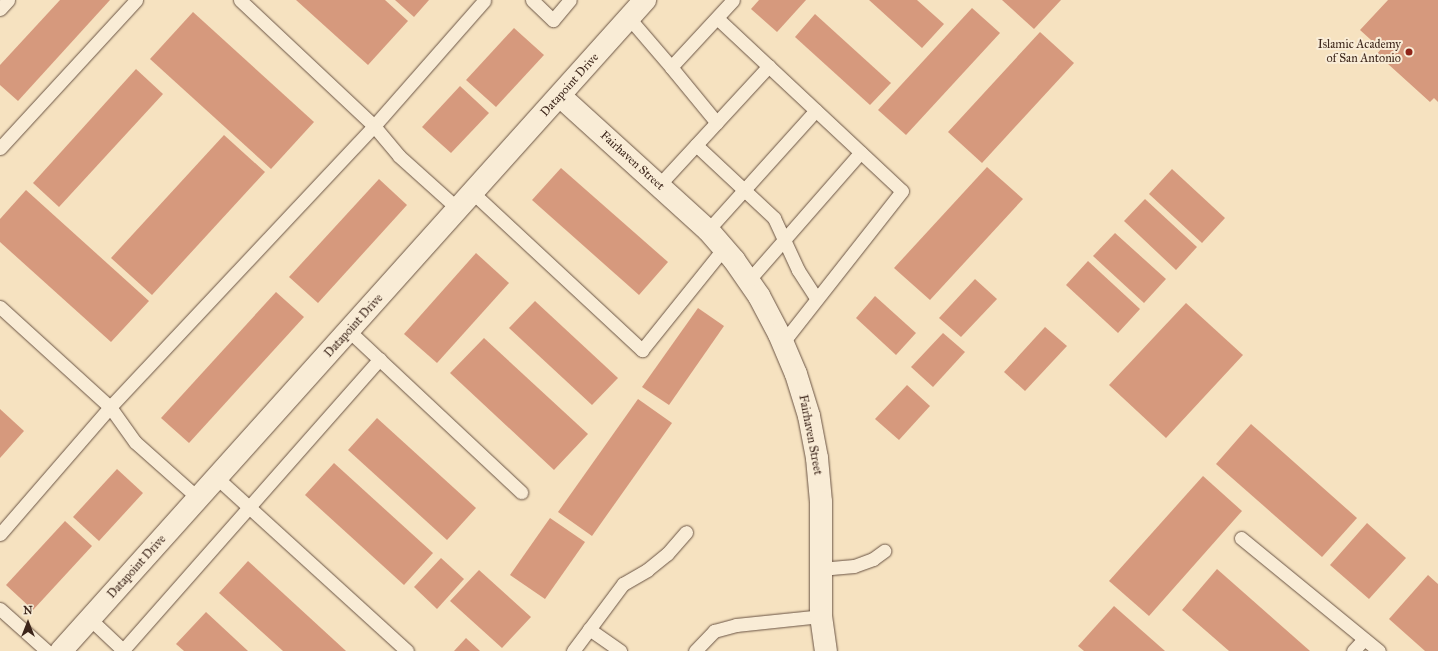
<!DOCTYPE html>
<html>
<head>
<meta charset="utf-8">
<style>
	body { margin:0 }
	#map { position:relative; width:1438px; height:651px; overflow:hidden; background:#f6e2c0; font-family:"IM FELL Great Primer",serif }
	div>[style] { position:absolute }
	.building>* { inset:0; background:#d6997d }
	.roads { filter:drop-shadow(0 0 1px #6a5444) drop-shadow(0 0 1px #6a5444) }
	.service>* { height:13px; margin:-6.5px; padding:0 6.5px; transform-origin:6.5px; border-radius:6.5px; background:#f9ecd6 }
	.minor>* { height:22px; margin:-11px; padding:0 11px; transform-origin:11px; border-radius:11px; background:#f9ecd6 }
	.dots>* { width:11px; height:11px; translate:-50% -50%; box-sizing:border-box; border:2px solid #f9ecd6; border-radius:50% }
	span { translate:-50% -50%; white-space:nowrap; text-align:center; line-height:1.15; -webkit-text-stroke:4px #f9ecd6; paint-order:stroke }
	.poi-label { font-size:12px; color:#3c251a }
	.right { translate:-100% -50%; text-align:right }
	.street-label { font-size:12px; color:#3c251a }
	.north { position:absolute; left:8px; top:603px; width:40px; height:40px; -webkit-text-stroke:3px #f9ecd6; paint-order:stroke; rotate:0deg; font-size:11px; font-weight:700; line-height:16px; text-align:center; color:#3c251a }
	.north::after { content:''; display:block; margin:auto; width:14px; height:18px; background:#3c251a; clip-path:polygon(50% 0,100% 100%,50% 72%,0 100%) }
</style>
</head>
<body>
<div id="map">
	<div class="building">
		<div style="clip-path:polygon(60px 0,110px 0,18px 101px,0 85px,0 65px)"></div>
		<div style="clip-path:polygon(296px 0,385px 0,408px 21px,368px 65px)"></div>
		<div style="clip-path:polygon(395px 0,429px 0,414px 17px)"></div>
		<div style="clip-path:polygon(759px 0,806px 0,777px 32px,751px 9px)"></div>
		<div style="clip-path:polygon(869px 0,917px 0,944px 24px,922px 48px)"></div>
		<div style="clip-path:polygon(1002px 0,1061px 0,1034px 29px)"></div>
		<div style="clip-path:polygon(1388px 0,1438px 0,1438px 102px,1434px 98px,1430px 102px,1377px 54px,1381px 49px,1360px 30px)"></div>
		<div style="clip-path:polygon(972px 8px,1000px 33px,906px 135px,878px 110px)"></div>
		<div style="clip-path:polygon(193px 12px,314px 122px,271px 169px,150px 59px)"></div>
		<div style="clip-path:polygon(815px 14px,891px 83px,870px 105px,795px 37px)"></div>
		<div style="clip-path:polygon(514px 28px,544px 55px,496px 107px,466px 80px)"></div>
		<div style="clip-path:polygon(1040px 32px,1074px 63px,982px 163px,948px 132px)"></div>
		<div style="clip-path:polygon(136px 69px,163px 94px,59px 207px,33px 183px)"></div>
		<div style="clip-path:polygon(460px 86px,489px 113px,451px 153px,422px 127px)"></div>
		<div style="clip-path:polygon(224px 135px,265px 172px,152px 295px,111px 258px)"></div>
		<div style="clip-path:polygon(987px 167px,1023px 199px,930px 300px,894px 268px)"></div>
		<div style="clip-path:polygon(561px 168px,668px 262px,639px 295px,532px 200px)"></div>
		<div style="clip-path:polygon(1172px 169px,1225px 218px,1202px 243px,1149px 194px)"></div>
		<div style="clip-path:polygon(379px 179px,407px 205px,318px 303px,289px 277px)"></div>
		<div style="clip-path:polygon(26px 190px,149px 301px,111px 342px,0 242px,0 219px)"></div>
		<div style="clip-path:polygon(1145px 199px,1197px 247px,1176px 270px,1124px 221px)"></div>
		<div style="clip-path:polygon(1115px 233px,1166px 279px,1144px 303px,1093px 256px)"></div>
		<div style="clip-path:polygon(476px 253px,509px 283px,437px 363px,404px 334px)"></div>
		<div style="clip-path:polygon(1088px 261px,1140px 309px,1118px 333px,1066px 285px)"></div>
		<div style="clip-path:polygon(975px 279px,997px 299px,961px 337px,939px 318px)"></div>
		<div style="clip-path:polygon(276px 292px,304px 317px,189px 443px,161px 418px)"></div>
		<div style="clip-path:polygon(875px 296px,916px 333px,896px 355px,856px 318px)"></div>
		<div style="clip-path:polygon(535px 301px,618px 378px,592px 405px,509px 328px)"></div>
		<div style="clip-path:polygon(1186px 303px,1243px 355px,1166px 438px,1109px 385px)"></div>
		<div style="clip-path:polygon(698px 308px,724px 326px,669px 405px,642px 387px)"></div>
		<div style="clip-path:polygon(1045px 327px,1067px 346px,1025px 391px,1004px 372px)"></div>
		<div style="clip-path:polygon(943px 333px,965px 352px,933px 387px,911px 367px)"></div>
		<div style="clip-path:polygon(484px 338px,588px 434px,554px 470px,450px 373px)"></div>
		<div style="clip-path:polygon(907px 385px,930px 406px,899px 440px,875px 419px)"></div>
		<div style="clip-path:polygon(638px 399px,672px 423px,592px 536px,558px 512px)"></div>
		<div style="clip-path:polygon(0 409px,24px 431px,0 458px)"></div>
		<div style="clip-path:polygon(377px 418px,476px 508px,447px 540px,348px 450px)"></div>
		<div style="clip-path:polygon(1251px 424px,1357px 518px,1322px 557px,1216px 464px)"></div>
		<div style="clip-path:polygon(334px 463px,433px 553px,404px 585px,305px 495px)"></div>
		<div style="clip-path:polygon(117px 469px,143px 493px,99px 541px,73px 517px)"></div>
		<div style="clip-path:polygon(1203px 476px,1242px 511px,1149px 616px,1109px 581px)"></div>
		<div style="clip-path:polygon(550px 518px,585px 542px,545px 599px,510px 575px)"></div>
		<div style="clip-path:polygon(65px 521px,92px 546px,33px 610px,6px 585px)"></div>
		<div style="clip-path:polygon(1367px 523px,1406px 558px,1369px 599px,1330px 565px)"></div>
		<div style="clip-path:polygon(441px 558px,464px 579px,437px 609px,414px 587px)"></div>
		<div style="clip-path:polygon(248px 561px,346px 651px,283px 651px,219px 593px)"></div>
		<div style="clip-path:polygon(1217px 569px,1310px 651px,1229px 651px,1182px 610px)"></div>
		<div style="clip-path:polygon(479px 570px,531px 617px,502px 648px,450px 601px)"></div>
		<div style="clip-path:polygon(1428px 575px,1438px 584px,1438px 651px,1425px 651px,1389px 619px)"></div>
		<div style="clip-path:polygon(1114px 606px,1165px 651px,1084px 651px,1078px 646px)"></div>
		<div style="clip-path:polygon(206px 612px,248px 651px,184px 651px,176px 644px)"></div>
		<div style="clip-path:polygon(466px 638px,480px 651px,454px 651px)"></div>
	</div>
	<div class="roads">
		<div class="service">
			<div style="left:240px;top:0;width:184px;rotate:43.2deg"></div>
			<div style="left:374px;top:126px;width:39px;rotate:50deg"></div>
			<div style="left:399px;top:156px;width:79px;rotate:41.9deg"></div>
			<div style="left:532px;top:0;width:29px;rotate:44deg"></div>
			<div style="left:553px;top:20px;width:26px;rotate:-50deg"></div>
			<div style="left:0;top:9px;width:12px;rotate:-48deg"></div>
			<div style="left:629px;top:18px;width:65px;rotate:49.4deg"></div>
			<div style="left:671px;top:67px;width:91px;rotate:-47.2deg"></div>
			<div style="left:717px;top:18px;width:253px;rotate:43.1deg"></div>
			<div style="left:902px;top:191px;width:192px;rotate:128.2deg"></div>
			<div style="left:671px;top:67px;width:72px;rotate:50.6deg"></div>
			<div style="left:696px;top:145px;width:107px;rotate:43.1deg"></div>
			<div style="left:774px;top:218px;width:57px;rotate:65.2deg"></div>
			<div style="left:798px;top:270px;width:33px;rotate:57deg"></div>
			<div style="left:0;top:148px;width:201px;rotate:-47.4deg"></div>
			<div style="left:659px;top:185px;width:162px;rotate:-47.3deg"></div>
			<div style="left:473px;top:193px;width:231px;rotate:42.9deg"></div>
			<div style="left:642px;top:350px;width:131px;rotate:-51.2deg"></div>
			<div style="left:708px;top:230px;width:161px;rotate:-48deg"></div>
			<div style="left:748px;top:281px;width:171px;rotate:-48.8deg"></div>
			<div style="left:0;top:307px;width:149px;rotate:42.3deg"></div>
			<div style="left:110px;top:407px;width:168px;rotate:130.9deg"></div>
			<div style="left:349px;top:331px;width:236px;rotate:43.1deg"></div>
			<div style="left:217px;top:478px;width:257px;rotate:42.3deg"></div>
			<div style="left:198px;top:498px;width:84px;rotate:-138.4deg"></div>
			<div style="left:135px;top:442px;width:43px;rotate:-125.5deg"></div>
			<div style="left:110px;top:407px;width:386px;rotate:-46.8deg"></div>
			<div style="left:374px;top:126px;width:167px;rotate:-48.7deg"></div>
			<div style="left:1241px;top:538px;width:178px;rotate:39.3deg"></div>
			<div style="left:820px;top:569px;width:34px;rotate:-5deg"></div>
			<div style="left:854px;top:566px;width:20px;rotate:-20deg"></div>
			<div style="left:873px;top:559px;width:14px;rotate:-36deg"></div>
			<div style="left:0;top:609px;width:63px;rotate:41.8deg"></div>
			<div style="left:90px;top:619px;width:47px;rotate:43.3deg"></div>
			<div style="left:589px;top:629px;width:38px;rotate:35deg"></div>
			<div style="left:123px;top:650px;width:388px;rotate:-48.6deg"></div>
			<div style="left:573px;top:651px;width:84px;rotate:-53.3deg"></div>
			<div style="left:623px;top:584px;width:28px;rotate:-30deg"></div>
			<div style="left:647px;top:570px;width:26px;rotate:-39deg"></div>
			<div style="left:667px;top:554px;width:29px;rotate:-49deg"></div>
			<div style="left:695px;top:651px;width:28px;rotate:-46deg"></div>
			<div style="left:714px;top:631px;width:23px;rotate:-15deg"></div>
			<div style="left:736px;top:625px;width:85px;rotate:-6deg"></div>
			<div style="left:1353px;top:651px;width:16px;rotate:-47deg"></div>
		</div>
		<div class="minor">
			<div style="left:560px;top:96px;width:200px;rotate:42.2deg"></div>
			<div style="left:708px;top:230px;width:40px;rotate:49deg"></div>
			<div style="left:734px;top:260px;width:44px;rotate:55.2deg"></div>
			<div style="left:759px;top:296px;width:43px;rotate:62.2deg"></div>
			<div style="left:779px;top:334px;width:43px;rotate:67deg"></div>
			<div style="left:796px;top:374px;width:44px;rotate:72.8deg"></div>
			<div style="left:809px;top:416px;width:43px;rotate:79.2deg"></div>
			<div style="left:817px;top:458px;width:44px;rotate:84.8deg"></div>
			<div style="left:821px;top:502px;width:114px;rotate:90deg"></div>
			<div style="left:821px;top:616px;width:35px;rotate:82deg"></div>
			<div style="left:61px;top:651px;width:875px;rotate:-48.11deg"></div>
		</div>
	</div>
	<div class="dots">
		<div style="left:1409px;top:52px;background:#8f2418"></div>
	</div>
	<div class="poi-label">
		<span class="right" style="left:1401px;top:52px">Islamic Academy<br>of San Antonio</span>
	</div>
	<div class="street-label">
		<span style="left:570px;top:85px;rotate:-48deg">Datapoint Drive</span>
		<span style="left:632px;top:161px;rotate:42deg">Fairhaven Street</span>
		<span style="left:354px;top:326px;rotate:-48deg">Datapoint Drive</span>
		<span style="left:810px;top:435px;rotate:79deg">Fairhaven Street</span>
		<span style="left:137px;top:567px;rotate:-48deg">Datapoint Drive</span>
	</div>
	<div class="north">N</div>
</div>
</body>
</html>
